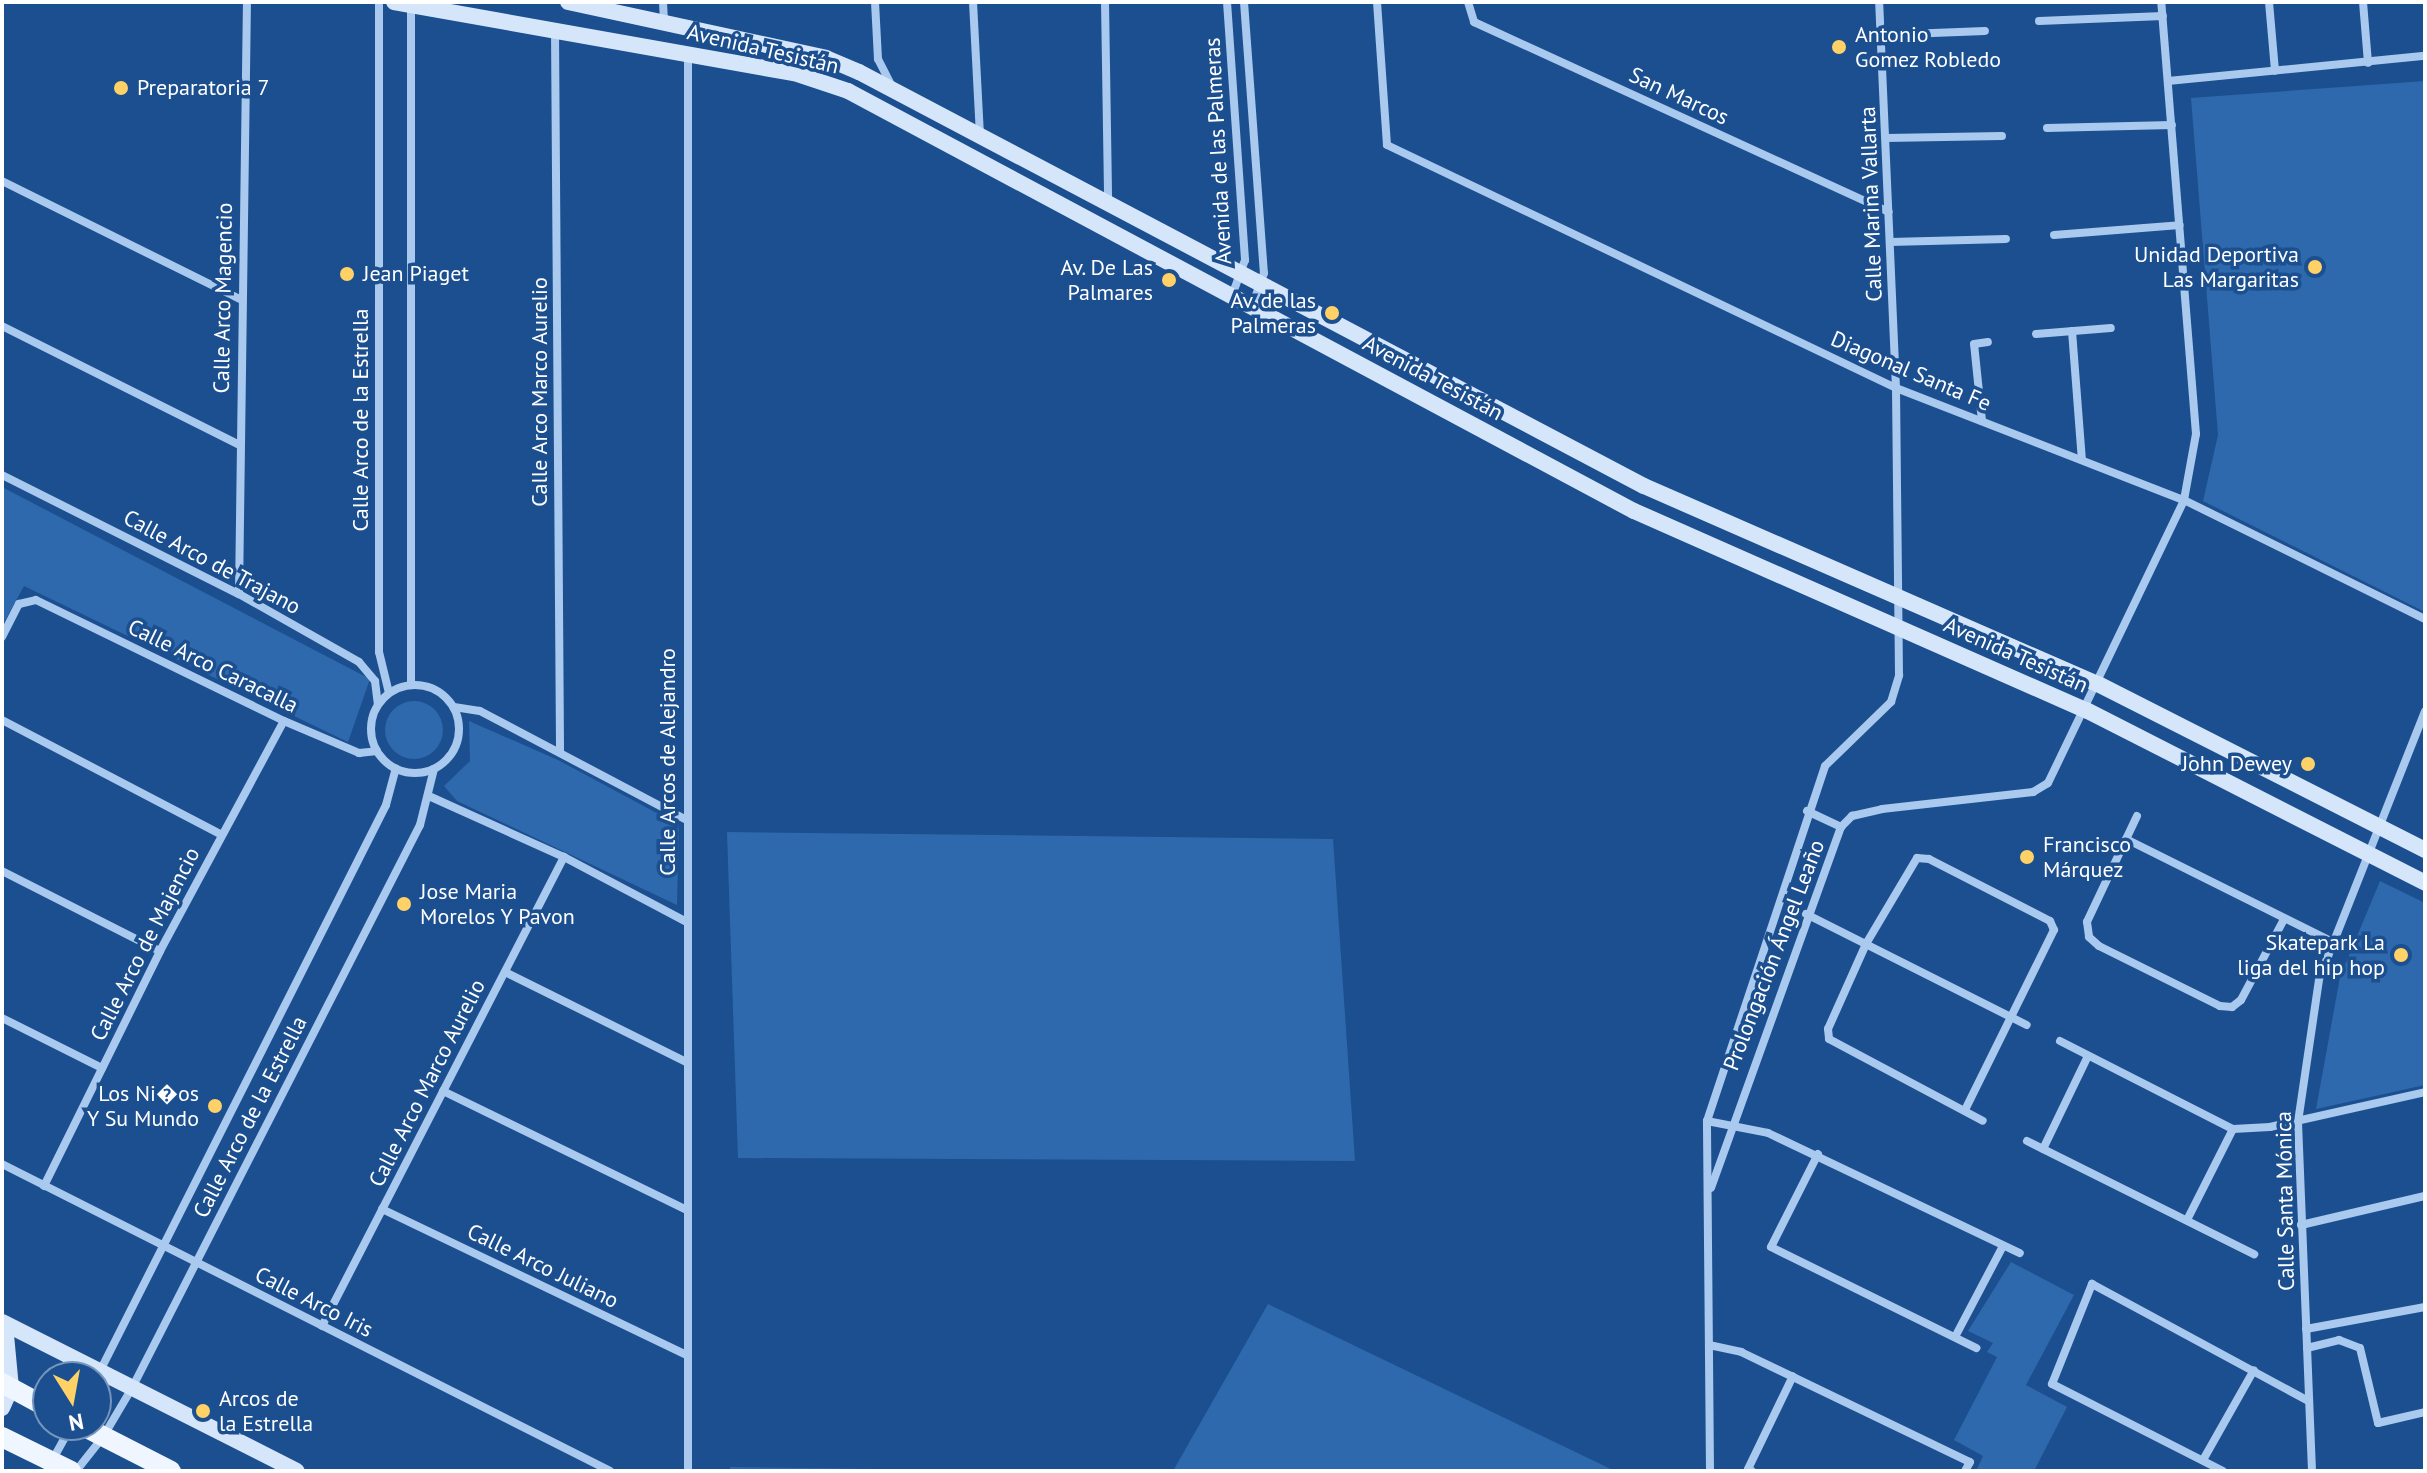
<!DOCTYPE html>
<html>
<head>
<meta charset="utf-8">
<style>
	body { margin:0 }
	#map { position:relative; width:2427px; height:1473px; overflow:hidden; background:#1b4f8f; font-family:"PT Sans",sans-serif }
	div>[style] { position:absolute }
	.green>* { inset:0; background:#2e69ad }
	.round { border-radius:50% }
	.street>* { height:8px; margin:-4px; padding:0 4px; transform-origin:4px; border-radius:4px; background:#a9c9ee }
	.street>.ring { margin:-4px; padding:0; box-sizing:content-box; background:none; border:8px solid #a9c9ee; border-radius:50% }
	.secondary>* { height:16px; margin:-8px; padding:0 8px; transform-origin:8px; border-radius:8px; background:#d6e6fa }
	.primary>* { height:20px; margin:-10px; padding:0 10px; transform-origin:10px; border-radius:10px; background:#f0f6ff }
	.dots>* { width:22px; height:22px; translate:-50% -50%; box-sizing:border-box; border:4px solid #1b4f8f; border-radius:50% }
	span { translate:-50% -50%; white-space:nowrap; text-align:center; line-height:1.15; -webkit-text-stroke:7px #1b4f8f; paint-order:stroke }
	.poi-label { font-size:22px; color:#fff }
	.left { translate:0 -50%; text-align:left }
	.right { translate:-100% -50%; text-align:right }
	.street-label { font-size:22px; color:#fff }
	.frame { position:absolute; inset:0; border:4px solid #fff; pointer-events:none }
	.north { position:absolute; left:32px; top:1361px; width:80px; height:80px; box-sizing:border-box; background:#1b4f8f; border:2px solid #7695bc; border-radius:50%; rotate:169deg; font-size:22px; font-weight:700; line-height:32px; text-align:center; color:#fff }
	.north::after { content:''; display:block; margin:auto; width:28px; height:36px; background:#ffd166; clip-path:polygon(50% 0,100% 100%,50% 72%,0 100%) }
</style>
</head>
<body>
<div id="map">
	<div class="green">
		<div style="clip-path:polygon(2425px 81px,2425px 612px,2203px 501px,2218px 435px,2191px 98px)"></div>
		<div style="clip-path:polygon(2px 487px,370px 679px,348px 742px,24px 586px,2px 626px)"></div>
		<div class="round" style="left:385px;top:701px;width:58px;height:58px"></div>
		<div style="clip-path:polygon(469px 721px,558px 760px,679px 825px,677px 905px,457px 801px,444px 786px,470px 761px)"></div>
		<div style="clip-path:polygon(727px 832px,1333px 839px,1355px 1161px,738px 1158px)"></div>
		<div style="clip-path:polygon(2380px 881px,2425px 903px,2425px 1085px,2316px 1109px,2340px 977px)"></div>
		<div style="clip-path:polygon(2011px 1262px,2074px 1295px,2026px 1385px,2067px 1407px,2034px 1471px,1976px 1471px,1983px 1456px,1954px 1440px,1997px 1357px,1987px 1352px,1993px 1343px,1968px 1331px)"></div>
		<div style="clip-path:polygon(1268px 1304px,1615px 1471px,1173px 1471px)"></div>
		<div style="clip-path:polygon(730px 1467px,1029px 1471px,730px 1471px)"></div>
	</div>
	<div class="street">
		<div style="left:379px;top:2px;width:650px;rotate:90deg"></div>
		<div style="left:379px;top:652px;width:42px;rotate:76.3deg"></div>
		<div style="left:663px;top:2px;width:20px;rotate:87deg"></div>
		<div style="left:875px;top:2px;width:57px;rotate:87deg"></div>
		<div style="left:878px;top:59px;width:30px;rotate:63deg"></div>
		<div style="left:973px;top:2px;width:135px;rotate:87deg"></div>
		<div style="left:1105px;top:2px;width:202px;rotate:89.1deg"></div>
		<div style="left:1227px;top:2px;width:259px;rotate:86deg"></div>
		<div style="left:1245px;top:260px;width:38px;rotate:110deg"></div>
		<div style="left:1244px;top:2px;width:272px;rotate:85.8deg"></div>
		<div style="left:1264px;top:273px;width:35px;rotate:110deg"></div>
		<div style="left:1377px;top:2px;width:143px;rotate:86deg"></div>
		<div style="left:1387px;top:145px;width:564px;rotate:25.52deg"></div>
		<div style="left:1896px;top:388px;width:309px;rotate:21.3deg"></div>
		<div style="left:2184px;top:500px;width:269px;rotate:26.3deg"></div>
		<div style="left:1468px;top:2px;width:21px;rotate:73deg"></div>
		<div style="left:1474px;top:22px;width:456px;rotate:24.6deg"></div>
		<div style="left:2269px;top:2px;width:69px;rotate:85deg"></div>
		<div style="left:2363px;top:2px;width:61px;rotate:85.3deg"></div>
		<div style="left:2039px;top:21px;width:124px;rotate:-2.3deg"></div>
		<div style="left:555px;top:31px;width:721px;rotate:89.6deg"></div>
		<div style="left:1881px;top:35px;width:104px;rotate:-2.2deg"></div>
		<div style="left:2168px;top:81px;width:258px;rotate:-5.6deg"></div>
		<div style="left:2047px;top:128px;width:125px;rotate:-1.4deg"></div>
		<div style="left:1886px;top:138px;width:116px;rotate:-1deg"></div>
		<div style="left:2px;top:181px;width:266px;rotate:26.4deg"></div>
		<div style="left:2054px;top:235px;width:126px;rotate:-4.5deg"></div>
		<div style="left:1890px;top:242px;width:116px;rotate:-1.5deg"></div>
		<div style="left:2px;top:326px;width:266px;rotate:26.6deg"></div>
		<div style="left:2072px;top:331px;width:129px;rotate:85.6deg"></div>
		<div style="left:2036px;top:334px;width:75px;rotate:-4.6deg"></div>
		<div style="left:1982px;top:421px;width:77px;rotate:-95.9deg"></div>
		<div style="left:1974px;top:344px;width:14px;rotate:-8deg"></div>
		<div style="left:2px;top:475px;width:265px;rotate:26.7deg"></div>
		<div style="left:239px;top:594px;width:138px;rotate:29.5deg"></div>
		<div style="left:359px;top:662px;width:25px;rotate:50deg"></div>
		<div style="left:375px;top:681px;width:24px;rotate:83deg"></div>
		<div style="left:239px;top:594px;width:592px;rotate:-89.23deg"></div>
		<div style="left:2px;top:637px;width:37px;rotate:-63deg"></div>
		<div style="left:19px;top:604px;width:17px;rotate:-13deg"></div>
		<div style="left:36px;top:600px;width:276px;rotate:26deg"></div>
		<div style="left:284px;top:721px;width:82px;rotate:23.1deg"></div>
		<div style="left:359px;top:753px;width:18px;rotate:-6deg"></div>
		<div style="left:411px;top:685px;width:679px;rotate:-90deg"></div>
		<div class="ring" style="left:371px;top:685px;width:80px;height:80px"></div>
		<div style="left:454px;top:707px;width:26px;rotate:9deg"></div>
		<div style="left:480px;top:711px;width:232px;rotate:27.8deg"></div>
		<div style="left:2px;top:720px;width:248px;rotate:27.6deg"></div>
		<div style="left:431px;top:797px;width:146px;rotate:24.3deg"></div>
		<div style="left:564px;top:857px;width:137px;rotate:27.9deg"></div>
		<div style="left:1807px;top:811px;width:38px;rotate:25deg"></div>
		<div style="left:2137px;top:816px;width:117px;rotate:115.3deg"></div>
		<div style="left:2087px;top:922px;width:15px;rotate:82deg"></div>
		<div style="left:2089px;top:937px;width:13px;rotate:42deg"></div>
		<div style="left:2099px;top:946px;width:135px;rotate:26.4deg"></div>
		<div style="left:2220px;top:1006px;width:12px;rotate:5deg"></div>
		<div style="left:2232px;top:1007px;width:11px;rotate:-38deg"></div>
		<div style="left:2241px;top:1000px;width:92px;rotate:-62deg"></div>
		<div style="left:2126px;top:839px;width:229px;rotate:26.5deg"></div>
		<div style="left:2px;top:871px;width:177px;rotate:26.9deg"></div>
		<div style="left:1806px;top:914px;width:247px;rotate:26.7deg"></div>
		<div style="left:505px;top:972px;width:202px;rotate:26.4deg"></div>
		<div style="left:2px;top:1018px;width:112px;rotate:26.6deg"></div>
		<div style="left:2060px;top:1041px;width:194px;rotate:27deg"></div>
		<div style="left:2233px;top:1129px;width:37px;rotate:-3deg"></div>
		<div style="left:2270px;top:1127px;width:159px;rotate:-12.7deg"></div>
		<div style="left:443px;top:1091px;width:271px;rotate:26deg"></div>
		<div style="left:1965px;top:1110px;width:201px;rotate:-63.7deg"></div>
		<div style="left:2054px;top:930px;width:10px;rotate:-114deg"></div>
		<div style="left:2050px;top:921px;width:136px;rotate:-152.9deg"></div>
		<div style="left:1929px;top:859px;width:12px;rotate:-175deg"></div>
		<div style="left:1917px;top:858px;width:100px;rotate:120.7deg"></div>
		<div style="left:1866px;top:944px;width:93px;rotate:114.1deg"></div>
		<div style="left:1828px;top:1029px;width:10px;rotate:84deg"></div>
		<div style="left:1829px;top:1039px;width:174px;rotate:28deg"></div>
		<div style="left:1707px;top:1121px;width:62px;rotate:11.1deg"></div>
		<div style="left:1768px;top:1133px;width:279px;rotate:25.5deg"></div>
		<div style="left:2027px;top:1141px;width:254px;rotate:26.5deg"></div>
		<div style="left:2043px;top:1149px;width:103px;rotate:-64.2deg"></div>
		<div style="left:1818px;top:1154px;width:104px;rotate:116.8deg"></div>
		<div style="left:1771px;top:1247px;width:229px;rotate:26.2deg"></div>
		<div style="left:2px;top:1164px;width:681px;rotate:26.79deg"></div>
		<div style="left:44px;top:1186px;width:262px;rotate:-63.7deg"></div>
		<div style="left:160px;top:951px;width:261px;rotate:-61.7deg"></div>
		<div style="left:1711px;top:1188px;width:384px;rotate:-70.2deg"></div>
		<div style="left:1841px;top:827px;width:16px;rotate:-45deg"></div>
		<div style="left:1852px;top:816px;width:31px;rotate:-13deg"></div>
		<div style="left:1882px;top:809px;width:152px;rotate:-6.4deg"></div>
		<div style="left:2033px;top:792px;width:17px;rotate:-31deg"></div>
		<div style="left:2048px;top:783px;width:314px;rotate:-64.3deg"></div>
		<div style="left:2184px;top:500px;width:67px;rotate:-79.7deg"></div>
		<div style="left:2196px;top:434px;width:433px;rotate:-94.6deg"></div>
		<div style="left:382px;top:1209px;width:338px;rotate:25.6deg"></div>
		<div style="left:2187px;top:1220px;width:102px;rotate:-63.2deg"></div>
		<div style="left:2301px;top:1225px;width:127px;rotate:-13.2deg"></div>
		<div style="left:322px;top:1326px;width:528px;rotate:-62.71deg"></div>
		<div style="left:2306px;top:1329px;width:121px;rotate:-10.5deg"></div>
		<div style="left:1955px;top:1337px;width:103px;rotate:-62.2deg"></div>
		<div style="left:1709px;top:1345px;width:33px;rotate:12deg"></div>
		<div style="left:1741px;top:1352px;width:254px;rotate:25.7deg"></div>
		<div style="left:1970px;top:1462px;width:10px;rotate:119deg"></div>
		<div style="left:2307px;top:1348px;width:33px;rotate:-14deg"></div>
		<div style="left:2339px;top:1340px;width:22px;rotate:21deg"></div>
		<div style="left:2360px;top:1348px;width:77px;rotate:76.5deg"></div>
		<div style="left:2378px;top:1423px;width:48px;rotate:-13.2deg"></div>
		<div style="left:99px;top:1373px;width:636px;rotate:-63.19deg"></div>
		<div style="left:386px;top:805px;width:38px;rotate:-75deg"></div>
		<div style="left:53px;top:1459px;width:39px;rotate:-61deg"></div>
		<div style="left:2203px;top:1460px;width:103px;rotate:-60.5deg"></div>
		<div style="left:76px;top:1471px;width:43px;rotate:-51.5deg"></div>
		<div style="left:103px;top:1437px;width:57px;rotate:-59.4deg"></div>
		<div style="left:132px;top:1388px;width:632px;rotate:-62.91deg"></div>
		<div style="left:420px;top:825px;width:58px;rotate:-76deg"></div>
		<div style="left:688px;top:1471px;width:1417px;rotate:-90deg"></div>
		<div style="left:1710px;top:1471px;width:350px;rotate:-90.5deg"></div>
		<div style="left:1707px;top:1121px;width:374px;rotate:-71.6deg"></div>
		<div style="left:1825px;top:766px;width:92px;rotate:-44.1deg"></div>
		<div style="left:1891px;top:702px;width:28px;rotate:-73deg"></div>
		<div style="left:1899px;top:675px;width:287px;rotate:-90.6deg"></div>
		<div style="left:1896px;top:388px;width:386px;rotate:-92.5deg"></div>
		<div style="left:1752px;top:1471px;width:4px;rotate:-153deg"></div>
		<div style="left:1748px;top:1469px;width:103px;rotate:-64.2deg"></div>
		<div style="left:2223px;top:1471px;width:192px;rotate:-153deg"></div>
		<div style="left:2052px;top:1384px;width:108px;rotate:-68.2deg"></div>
		<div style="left:2092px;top:1284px;width:246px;rotate:28.4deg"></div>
		<div style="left:2312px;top:1471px;width:349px;rotate:-92.3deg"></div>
		<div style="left:2298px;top:1122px;width:145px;rotate:-81.6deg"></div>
		<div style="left:2319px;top:979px;width:288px;rotate:-68.4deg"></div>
	</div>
	<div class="secondary">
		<div style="left:394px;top:2px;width:406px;rotate:10.1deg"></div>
		<div style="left:794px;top:73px;width:57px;rotate:18.4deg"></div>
		<div style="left:848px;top:91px;width:891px;rotate:28.12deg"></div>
		<div style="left:1634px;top:511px;width:494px;rotate:23.8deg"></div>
		<div style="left:2086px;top:710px;width:381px;rotate:27deg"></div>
		<div style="left:568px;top:2px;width:264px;rotate:12.2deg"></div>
		<div style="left:826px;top:58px;width:36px;rotate:23deg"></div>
		<div style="left:859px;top:72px;width:887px;rotate:27.81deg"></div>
		<div style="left:1644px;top:486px;width:495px;rotate:23.6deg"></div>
		<div style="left:2098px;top:684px;width:367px;rotate:26.9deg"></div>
		<div style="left:2px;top:1322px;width:330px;rotate:26.8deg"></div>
		<div style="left:2px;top:1408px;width:22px;rotate:-66deg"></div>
		<div style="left:11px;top:1388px;width:64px;rotate:-95.4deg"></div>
	</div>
	<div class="primary">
		<div style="left:2px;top:1383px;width:52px;rotate:28.5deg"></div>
		<div style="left:81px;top:1425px;width:101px;rotate:27.1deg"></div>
		<div style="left:2px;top:1437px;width:77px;rotate:26.2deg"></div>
	</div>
	<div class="dots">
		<div style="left:1839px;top:47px;background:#ffd166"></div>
		<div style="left:121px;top:88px;background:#ffd166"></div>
		<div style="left:2315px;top:267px;background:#ffd166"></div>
		<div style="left:347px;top:274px;background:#ffd166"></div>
		<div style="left:1169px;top:280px;background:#ffd166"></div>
		<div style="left:1332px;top:313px;background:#ffd166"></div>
		<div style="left:2308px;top:764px;background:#ffd166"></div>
		<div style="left:2027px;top:857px;background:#ffd166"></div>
		<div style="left:404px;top:904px;background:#ffd166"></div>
		<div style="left:2401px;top:955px;background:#ffd166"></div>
		<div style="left:215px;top:1106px;background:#ffd166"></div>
		<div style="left:203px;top:1411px;background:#ffd166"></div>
	</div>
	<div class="poi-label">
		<span class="left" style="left:1855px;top:47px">Antonio<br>Gomez Robledo</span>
		<span class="left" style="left:137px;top:88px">Preparatoria 7</span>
		<span class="right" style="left:2299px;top:267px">Unidad Deportiva<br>Las Margaritas</span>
		<span class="right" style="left:1153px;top:280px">Av. De Las<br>Palmares</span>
		<span class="left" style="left:363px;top:274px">Jean Piaget</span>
		<span class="right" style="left:1316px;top:313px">Av. de las<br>Palmeras</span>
		<span class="right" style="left:2292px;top:764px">John Dewey</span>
		<span class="left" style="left:2043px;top:857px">Francisco<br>Márquez</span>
		<span class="left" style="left:420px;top:904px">Jose Maria<br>Morelos Y Pavon</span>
		<span class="right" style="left:2385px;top:955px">Skatepark La<br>liga del hip hop</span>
		<span class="right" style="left:199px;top:1106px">Los Ni�os<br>Y Su Mundo</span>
		<span class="left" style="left:219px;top:1411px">Arcos de<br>la Estrella</span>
	</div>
	<div class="street-label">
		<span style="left:763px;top:49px;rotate:13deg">Avenida Tesistán</span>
		<span style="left:1679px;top:96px;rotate:25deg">San Marcos</span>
		<span style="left:1218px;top:151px;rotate:-93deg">Avenida de las Palmeras</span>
		<span style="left:1871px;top:204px;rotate:-92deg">Calle Marina Vallarta</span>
		<span style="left:223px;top:298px;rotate:-89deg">Calle Arco Magencio</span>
		<span style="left:1911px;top:371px;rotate:23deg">Diagonal Santa Fe</span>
		<span style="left:1433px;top:378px;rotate:28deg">Avenida Tesistán</span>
		<span style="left:540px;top:392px;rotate:-90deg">Calle Arco Marco Aurelio</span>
		<span style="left:361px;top:420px;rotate:-90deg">Calle Arco de la Estrella</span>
		<span style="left:212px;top:562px;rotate:28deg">Calle Arco de Trajano</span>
		<span style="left:2016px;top:655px;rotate:24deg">Avenida Tesistán</span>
		<span style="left:213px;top:666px;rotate:26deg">Calle Arco Caracalla</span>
		<span style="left:668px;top:762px;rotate:-90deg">Calle Arcos de Alejandro</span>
		<span style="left:145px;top:944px;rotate:-63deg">Calle Arco de Majencio</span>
		<span style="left:1774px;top:955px;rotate:-69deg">Prolongación Ángel Leaño</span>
		<span style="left:427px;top:1083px;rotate:-63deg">Calle Arco Marco Aurelio</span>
		<span style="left:250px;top:1117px;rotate:-63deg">Calle Arco de la Estrella</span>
		<span style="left:2285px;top:1201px;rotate:-91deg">Calle Santa Mónica</span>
		<span style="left:543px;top:1266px;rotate:26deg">Calle Arco Juliano</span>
		<span style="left:314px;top:1302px;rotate:27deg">Calle Arco Iris</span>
	</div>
	<div class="frame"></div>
	<div class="north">N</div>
</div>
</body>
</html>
